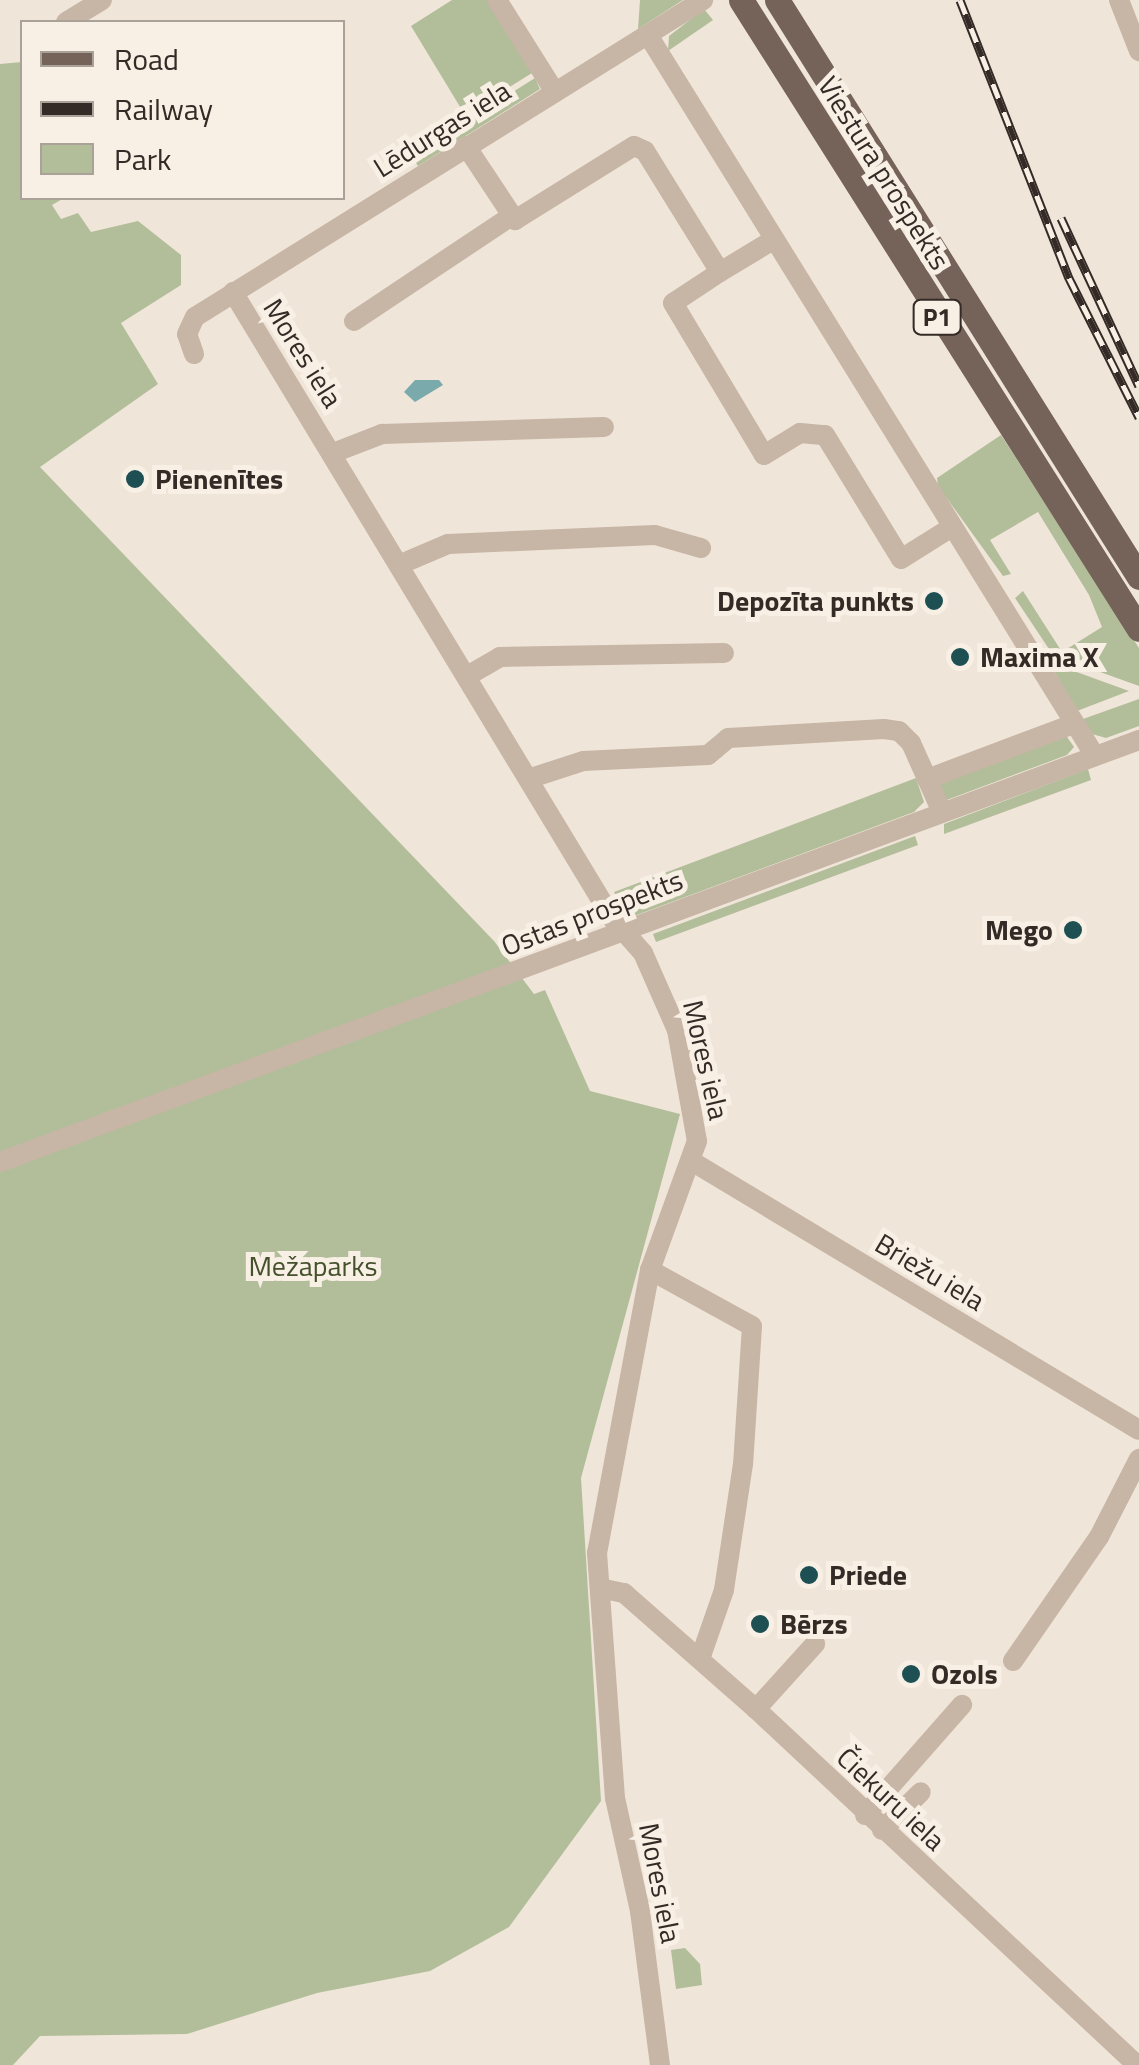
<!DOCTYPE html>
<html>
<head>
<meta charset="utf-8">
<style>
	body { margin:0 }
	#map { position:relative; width:1139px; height:2065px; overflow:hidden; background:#f0e5d9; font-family:"Titillium Web",sans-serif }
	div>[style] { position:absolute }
	.green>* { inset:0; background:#b2be9a }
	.water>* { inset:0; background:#7aaaab }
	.street>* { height:20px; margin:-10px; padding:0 10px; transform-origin:10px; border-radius:10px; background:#c7b5a6 }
	.primary>* { height:25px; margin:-12.5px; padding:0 12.5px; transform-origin:12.5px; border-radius:12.5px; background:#756258 }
	.rail>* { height:9px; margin-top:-4.5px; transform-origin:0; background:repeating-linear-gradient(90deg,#f8efe5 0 15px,#342b27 0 30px); box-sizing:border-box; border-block:2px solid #342b27 }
	.dots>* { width:28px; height:28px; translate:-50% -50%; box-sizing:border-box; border:5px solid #f8efe5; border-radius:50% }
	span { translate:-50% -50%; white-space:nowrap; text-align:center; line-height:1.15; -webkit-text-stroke:10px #f8efe5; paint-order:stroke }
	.shield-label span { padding:2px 8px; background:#f8efe5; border:2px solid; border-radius:8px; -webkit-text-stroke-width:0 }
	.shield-label { font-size:25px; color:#342b27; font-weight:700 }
	.street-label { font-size:28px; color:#342b27 }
	.poi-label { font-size:28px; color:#342b27; font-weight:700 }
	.left { translate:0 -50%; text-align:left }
	.right { translate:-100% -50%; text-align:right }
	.park-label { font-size:28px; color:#44512c }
	.legend { position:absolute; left:20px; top:20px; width:325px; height:180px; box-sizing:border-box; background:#f8efe5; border:2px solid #aaa199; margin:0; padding:12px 18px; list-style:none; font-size:30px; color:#342b27 }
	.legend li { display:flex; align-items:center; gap:20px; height:50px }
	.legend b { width:50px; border:2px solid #aaa199 }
</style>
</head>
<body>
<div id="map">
	<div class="green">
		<div style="clip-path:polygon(452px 0,488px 0,532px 73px,465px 115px,411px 26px)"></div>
		<div style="clip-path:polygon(640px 0,683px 0,638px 29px)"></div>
		<div style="clip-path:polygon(704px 9px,713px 20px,668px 51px,669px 36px)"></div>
		<div style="clip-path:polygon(22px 62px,22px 198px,64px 198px,52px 205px,61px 219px,78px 213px,91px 232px,138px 221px,181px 255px,181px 285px,121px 323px,158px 384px,40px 467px,494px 941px,534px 994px,545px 990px,590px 1091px,680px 1114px,581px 1478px,601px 1801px,509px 1927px,430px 1971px,317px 1993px,187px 2034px,40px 2036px,13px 2065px,0 2065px,0 64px)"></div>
		<div style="clip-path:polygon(535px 78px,540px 89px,418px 166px,412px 156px)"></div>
		<div style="clip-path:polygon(1001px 435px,1139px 648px,1139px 686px,1053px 655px,1015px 598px,1023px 591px,1062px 652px,1102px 627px,1089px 595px,1038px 512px,990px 540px,1011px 574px,1003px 576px,938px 486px,937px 478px)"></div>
		<div style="clip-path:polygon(1049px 662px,1129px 691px,1077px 711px)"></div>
		<div style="clip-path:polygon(1139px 699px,1139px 726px,1106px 738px,1092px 734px,1083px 719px)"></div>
		<div style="clip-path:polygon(1065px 734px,1074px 747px,1067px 755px,944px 801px,937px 789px,940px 780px)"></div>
		<div style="clip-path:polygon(1088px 769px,1091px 780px,944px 834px,944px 824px)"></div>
		<div style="clip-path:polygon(916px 778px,924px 802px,914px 812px,634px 916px,626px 914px,614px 892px)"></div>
		<div style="clip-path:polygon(915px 836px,918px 845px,656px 942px,653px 934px)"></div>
		<div style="clip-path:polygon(685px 1948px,700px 1964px,702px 1985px,676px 1989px,671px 1950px)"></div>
	</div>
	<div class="water">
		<div style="clip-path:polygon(415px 380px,439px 380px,443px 385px,415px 402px,404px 392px)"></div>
	</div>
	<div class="street">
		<div style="left:497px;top:0;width:109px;rotate:57.8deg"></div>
		<div style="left:1119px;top:0;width:55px;rotate:68.6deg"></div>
		<div style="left:66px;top:22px;width:42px;rotate:-31.4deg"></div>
		<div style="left:648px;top:35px;width:848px;rotate:58.2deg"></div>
		<div style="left:466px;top:146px;width:89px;rotate:56.5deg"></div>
		<div style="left:515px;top:220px;width:140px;rotate:-31.9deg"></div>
		<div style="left:634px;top:146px;width:12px;rotate:24deg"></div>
		<div style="left:645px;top:151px;width:142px;rotate:58.2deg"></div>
		<div style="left:720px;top:272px;width:56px;rotate:146.6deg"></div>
		<div style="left:673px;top:303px;width:177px;rotate:59.1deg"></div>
		<div style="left:764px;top:455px;width:42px;rotate:-31.4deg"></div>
		<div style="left:800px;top:433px;width:25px;rotate:5deg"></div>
		<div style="left:825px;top:435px;width:145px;rotate:58.5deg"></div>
		<div style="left:901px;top:559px;width:60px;rotate:-32.1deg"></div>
		<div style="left:720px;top:272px;width:62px;rotate:-31.1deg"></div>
		<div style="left:233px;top:292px;width:732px;rotate:58.81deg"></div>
		<div style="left:612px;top:918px;width:47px;rotate:48.5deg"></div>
		<div style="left:643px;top:953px;width:84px;rotate:66.2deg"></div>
		<div style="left:677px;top:1030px;width:113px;rotate:79.8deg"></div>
		<div style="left:697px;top:1141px;width:137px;rotate:110deg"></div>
		<div style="left:650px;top:1270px;width:288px;rotate:100.6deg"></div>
		<div style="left:597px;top:1553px;width:246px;rotate:85.8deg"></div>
		<div style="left:615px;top:1798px;width:116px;rotate:77.5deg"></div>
		<div style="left:640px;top:1911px;width:155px;rotate:82.6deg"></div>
		<div style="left:354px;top:321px;width:187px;rotate:-33.7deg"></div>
		<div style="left:194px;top:354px;width:21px;rotate:-109deg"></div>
		<div style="left:187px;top:334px;width:19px;rotate:-65deg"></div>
		<div style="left:195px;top:317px;width:599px;rotate:-31.96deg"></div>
		<div style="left:333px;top:453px;width:53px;rotate:-21.2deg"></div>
		<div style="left:382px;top:434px;width:222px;rotate:-1.8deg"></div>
		<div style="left:401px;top:564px;width:51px;rotate:-23.1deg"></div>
		<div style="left:448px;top:544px;width:207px;rotate:-2.5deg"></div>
		<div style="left:655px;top:535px;width:48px;rotate:15.8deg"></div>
		<div style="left:469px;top:675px;width:36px;rotate:-30deg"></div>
		<div style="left:500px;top:657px;width:224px;rotate:-1deg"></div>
		<div style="left:531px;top:778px;width:55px;rotate:-18.1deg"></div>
		<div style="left:583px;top:761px;width:125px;rotate:-2.7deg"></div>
		<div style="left:708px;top:755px;width:26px;rotate:-40deg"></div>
		<div style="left:728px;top:738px;width:156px;rotate:-3.3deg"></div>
		<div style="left:884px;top:729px;width:15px;rotate:8deg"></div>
		<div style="left:899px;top:731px;width:17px;rotate:45deg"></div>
		<div style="left:911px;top:743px;width:76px;rotate:65.8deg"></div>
		<div style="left:927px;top:779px;width:156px;rotate:-20.6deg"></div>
		<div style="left:0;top:1162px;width:1215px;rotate:-20.33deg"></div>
		<div style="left:693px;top:1162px;width:520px;rotate:31deg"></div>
		<div style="left:650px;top:1270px;width:116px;rotate:28.8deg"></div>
		<div style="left:752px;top:1326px;width:138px;rotate:93.7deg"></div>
		<div style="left:743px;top:1464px;width:127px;rotate:98.6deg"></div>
		<div style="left:724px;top:1590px;width:73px;rotate:109.2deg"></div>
		<div style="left:600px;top:1588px;width:25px;rotate:12deg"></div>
		<div style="left:624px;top:1593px;width:176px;rotate:41.3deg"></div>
		<div style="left:756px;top:1709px;width:521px;rotate:43.06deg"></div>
		<div style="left:1013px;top:1661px;width:151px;rotate:-55.3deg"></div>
		<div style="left:1099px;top:1537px;width:88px;rotate:-62.9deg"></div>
		<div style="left:756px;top:1709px;width:88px;rotate:-47.8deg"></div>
		<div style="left:865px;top:1815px;width:147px;rotate:-48.6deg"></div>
		<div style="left:882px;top:1830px;width:54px;rotate:-44.3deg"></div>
	</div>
	<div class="primary">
		<div style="left:741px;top:0;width:744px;rotate:57.68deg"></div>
		<div style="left:777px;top:0;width:681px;rotate:57.9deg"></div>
	</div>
	<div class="rail">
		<div style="left:960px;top:0;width:299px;rotate:68.6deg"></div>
		<div style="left:1069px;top:278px;width:156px;rotate:63.3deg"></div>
		<div style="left:1061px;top:218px;width:185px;rotate:65.1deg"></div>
	</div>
	<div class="dots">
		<div style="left:135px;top:479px;background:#1e5053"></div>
		<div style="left:934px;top:601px;background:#1e5053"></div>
		<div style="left:960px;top:657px;background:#1e5053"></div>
		<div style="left:1073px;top:930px;background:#1e5053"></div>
		<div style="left:809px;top:1575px;background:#1e5053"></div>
		<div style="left:760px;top:1624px;background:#1e5053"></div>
		<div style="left:911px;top:1674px;background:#1e5053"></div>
	</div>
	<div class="shield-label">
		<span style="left:937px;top:317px">P1</span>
	</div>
	<div class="street-label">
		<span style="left:442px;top:129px;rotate:-32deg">Lēdurgas iela</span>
		<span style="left:884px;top:173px;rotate:58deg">Viestura prospekts</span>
		<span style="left:303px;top:353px;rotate:58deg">Mores iela</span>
		<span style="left:592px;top:913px;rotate:-21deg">Ostas prospekts</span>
		<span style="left:706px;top:1060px;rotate:77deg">Mores iela</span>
		<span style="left:930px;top:1272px;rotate:31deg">Briežu iela</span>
		<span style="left:891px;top:1799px;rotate:43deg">Čiekuru iela</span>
		<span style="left:660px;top:1883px;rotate:79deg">Mores iela</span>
	</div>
	<div class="poi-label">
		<span class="left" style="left:155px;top:479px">Pienenītes</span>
		<span class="right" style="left:914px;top:601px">Depozīta punkts</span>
		<span class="left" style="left:980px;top:657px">Maxima X</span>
		<span class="right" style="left:1053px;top:930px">Mego</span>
		<span class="left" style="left:829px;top:1575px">Priede</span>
		<span class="left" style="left:780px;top:1624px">Bērzs</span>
		<span class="left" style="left:931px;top:1674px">Ozols</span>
	</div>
	<div class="park-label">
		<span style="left:313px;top:1266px">Mežaparks</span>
	</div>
	<ul class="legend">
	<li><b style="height:12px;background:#756258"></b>Road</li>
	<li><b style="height:12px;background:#342b27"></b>Railway</li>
	<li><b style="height:28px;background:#b2be9a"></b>Park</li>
	</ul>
</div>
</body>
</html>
